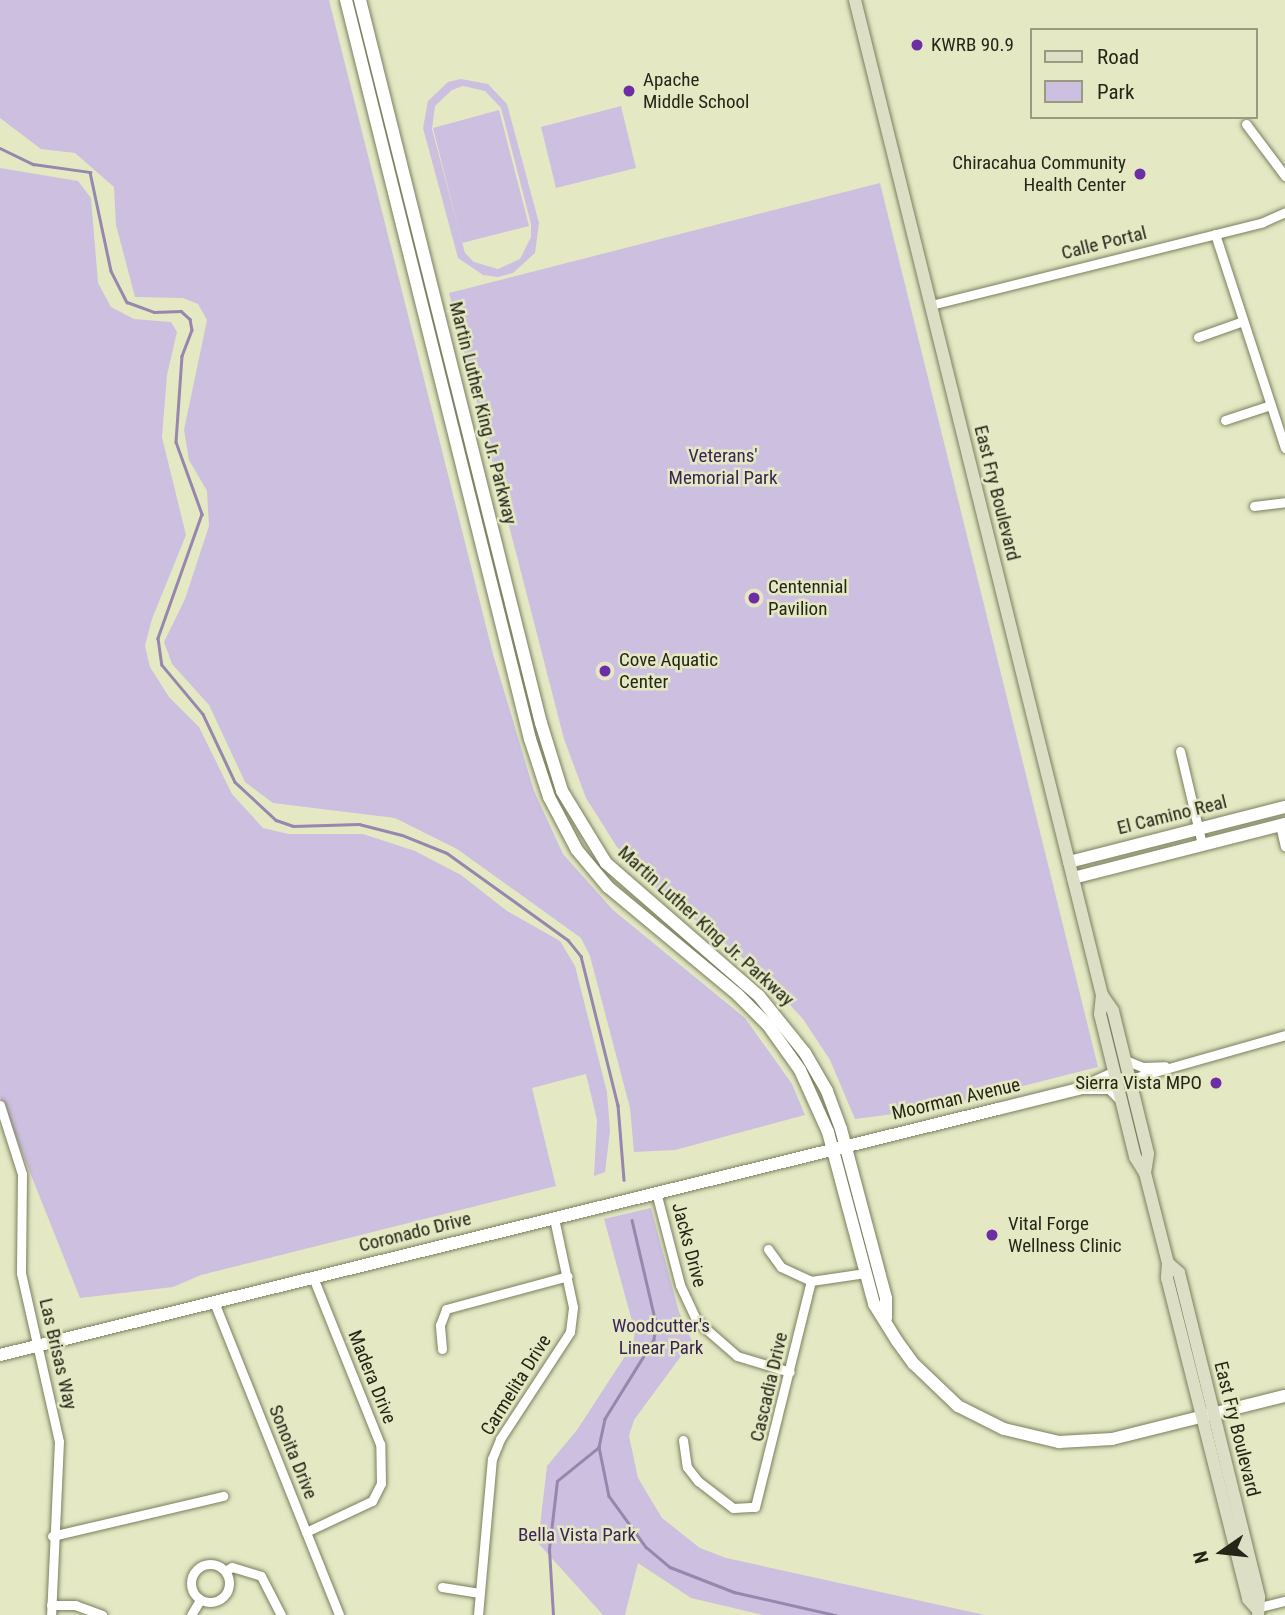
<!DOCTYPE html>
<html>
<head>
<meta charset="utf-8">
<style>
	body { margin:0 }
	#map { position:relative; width:1285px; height:1615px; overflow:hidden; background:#e4e9c4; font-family:"Roboto Condensed",sans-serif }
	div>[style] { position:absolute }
	.green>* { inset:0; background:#cdbfdf }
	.stream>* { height:2.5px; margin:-1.25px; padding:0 1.25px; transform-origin:1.25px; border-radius:1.25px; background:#9786ad }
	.roads { filter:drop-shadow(0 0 2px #7b7f5e) drop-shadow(0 0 2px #7b7f5e) }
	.minor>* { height:9px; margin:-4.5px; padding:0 4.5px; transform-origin:4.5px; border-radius:4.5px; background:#fff }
	.minor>.ring { margin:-4.5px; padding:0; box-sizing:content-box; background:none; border:9px solid #fff; border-radius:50% }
	.tertiary>* { height:12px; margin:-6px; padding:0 6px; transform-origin:6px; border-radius:6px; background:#fff }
	.secondary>* { height:12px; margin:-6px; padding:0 6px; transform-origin:6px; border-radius:6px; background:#dcdec5 }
	.dots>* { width:19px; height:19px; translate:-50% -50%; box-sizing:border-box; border:4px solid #e4e9c4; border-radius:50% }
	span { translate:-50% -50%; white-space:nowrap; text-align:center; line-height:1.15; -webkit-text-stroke:5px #e4e9c4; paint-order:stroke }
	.poi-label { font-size:19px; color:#252618 }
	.left { translate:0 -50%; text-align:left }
	.right { translate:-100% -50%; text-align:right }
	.street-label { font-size:19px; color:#252618 }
	.park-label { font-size:19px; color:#3b2355 }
	.legend { position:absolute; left:1030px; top:28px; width:228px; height:91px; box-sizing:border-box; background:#e4e9c4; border:2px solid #989b7f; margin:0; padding:9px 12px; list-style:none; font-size:21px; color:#252618 }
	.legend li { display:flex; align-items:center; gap:14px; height:35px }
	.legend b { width:35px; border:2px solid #989b7f }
	.north { position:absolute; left:1187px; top:1517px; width:70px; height:70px; -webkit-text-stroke:5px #e4e9c4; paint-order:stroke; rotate:256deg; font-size:19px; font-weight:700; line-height:28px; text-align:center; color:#252618 }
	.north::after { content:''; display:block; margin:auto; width:24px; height:32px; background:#252618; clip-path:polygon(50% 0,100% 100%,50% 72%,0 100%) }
</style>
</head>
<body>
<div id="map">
	<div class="green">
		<div style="clip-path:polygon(0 0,329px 0,493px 654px,534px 791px,563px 854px,613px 910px,745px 1018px,792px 1084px,805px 1115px,675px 1150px,634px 1152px,630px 1108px,590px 956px,581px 938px,457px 849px,395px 818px,273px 803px,245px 782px,209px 705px,172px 664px,164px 642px,185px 599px,209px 526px,207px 491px,189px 460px,184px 430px,207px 320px,198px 304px,183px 298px,135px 297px,116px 225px,114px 187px,75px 153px,41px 149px,0 118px)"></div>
		<div style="clip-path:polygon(evenodd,461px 79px,488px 84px,507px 104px,539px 223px,535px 253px,513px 273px,498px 277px,483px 275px,458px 258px,423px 128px,428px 101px,448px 82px,461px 79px,463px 86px,485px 91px,501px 108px,531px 224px,531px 237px,520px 259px,498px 269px,474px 262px,465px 253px,432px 129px,435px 106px,452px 90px,463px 86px)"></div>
		<div style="clip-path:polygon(621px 106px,636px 168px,556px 188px,541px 127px)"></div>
		<div style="clip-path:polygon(499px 110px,529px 226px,462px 243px,433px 128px)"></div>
		<div style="clip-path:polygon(0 168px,78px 181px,91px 198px,98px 283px,111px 307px,134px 319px,171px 322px,177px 332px,167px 375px,162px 437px,186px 535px,152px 619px,145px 646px,150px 667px,169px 697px,199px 727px,232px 794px,263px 828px,288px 834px,363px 834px,415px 851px,461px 875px,507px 911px,560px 941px,575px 966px,607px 1092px,610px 1131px,605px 1172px,594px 1176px,597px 1120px,586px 1074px,532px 1088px,556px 1186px,201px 1275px,173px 1287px,80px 1298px,0 1097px)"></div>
		<div style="clip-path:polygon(880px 183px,1098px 1067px,932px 1109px,855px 1119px,830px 1060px,803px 1019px,760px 972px,658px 890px,617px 847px,586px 798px,564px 739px,449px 293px)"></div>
		<div style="clip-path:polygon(651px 1208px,679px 1312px,692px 1341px,634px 1420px,629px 1436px,638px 1478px,662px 1518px,700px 1548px,726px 1558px,985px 1615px,763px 1615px,691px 1598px,638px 1563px,625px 1615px,603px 1615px,538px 1543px,547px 1466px,577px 1430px,633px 1344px,635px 1332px,604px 1219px)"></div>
	</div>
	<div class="stream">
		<div style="left:0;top:148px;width:37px;rotate:26deg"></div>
		<div style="left:33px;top:164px;width:58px;rotate:8deg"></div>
		<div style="left:90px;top:172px;width:101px;rotate:78deg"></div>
		<div style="left:111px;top:271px;width:35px;rotate:63deg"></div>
		<div style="left:127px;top:302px;width:29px;rotate:20deg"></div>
		<div style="left:154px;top:312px;width:27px;rotate:-2deg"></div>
		<div style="left:181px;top:311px;width:12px;rotate:42deg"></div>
		<div style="left:190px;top:319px;width:11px;rotate:80deg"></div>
		<div style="left:192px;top:330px;width:28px;rotate:111deg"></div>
		<div style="left:182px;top:356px;width:86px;rotate:94deg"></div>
		<div style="left:176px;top:442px;width:77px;rotate:70.1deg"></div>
		<div style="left:202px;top:514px;width:132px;rotate:109.5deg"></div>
		<div style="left:158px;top:638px;width:27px;rotate:82deg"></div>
		<div style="left:162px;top:665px;width:64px;rotate:50.1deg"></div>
		<div style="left:203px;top:714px;width:75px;rotate:64.8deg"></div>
		<div style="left:235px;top:782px;width:56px;rotate:42.8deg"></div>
		<div style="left:276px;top:820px;width:18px;rotate:19deg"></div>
		<div style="left:293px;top:826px;width:66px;rotate:-1.7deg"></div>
		<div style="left:359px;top:824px;width:44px;rotate:14.3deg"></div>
		<div style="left:402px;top:835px;width:48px;rotate:21.8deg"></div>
		<div style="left:447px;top:853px;width:149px;rotate:35.7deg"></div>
		<div style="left:568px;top:940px;width:21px;rotate:51deg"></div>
		<div style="left:581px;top:956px;width:154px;rotate:76.1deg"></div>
		<div style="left:618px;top:1105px;width:75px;rotate:85.4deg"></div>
		<div style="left:632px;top:1220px;width:106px;rotate:76.9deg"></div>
		<div style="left:656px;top:1323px;width:17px;rotate:97deg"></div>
		<div style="left:654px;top:1340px;width:93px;rotate:121.8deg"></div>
		<div style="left:605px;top:1419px;width:29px;rotate:102deg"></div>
		<div style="left:599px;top:1447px;width:50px;rotate:78.5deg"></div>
		<div style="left:609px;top:1496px;width:63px;rotate:54deg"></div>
		<div style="left:646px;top:1547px;width:31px;rotate:40deg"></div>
		<div style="left:670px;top:1567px;width:69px;rotate:21.3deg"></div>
		<div style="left:734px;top:1592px;width:104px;rotate:12.8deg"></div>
		<div style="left:553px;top:1615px;width:66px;rotate:-93.5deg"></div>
		<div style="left:549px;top:1549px;width:68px;rotate:-83.3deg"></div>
		<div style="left:557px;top:1481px;width:54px;rotate:-39deg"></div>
	</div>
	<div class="roads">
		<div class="minor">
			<div style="left:1246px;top:124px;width:65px;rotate:53.1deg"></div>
			<div style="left:1215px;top:234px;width:225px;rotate:71.9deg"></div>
			<div style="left:931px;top:305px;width:342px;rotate:-14deg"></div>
			<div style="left:1263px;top:222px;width:24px;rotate:-24deg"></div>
			<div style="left:1198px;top:337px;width:48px;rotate:-19.6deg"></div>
			<div style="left:1225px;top:420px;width:48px;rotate:-18.1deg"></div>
			<div style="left:1254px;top:506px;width:31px;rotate:-7deg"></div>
			<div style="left:1180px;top:751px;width:96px;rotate:76.7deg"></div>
			<div style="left:1280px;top:825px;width:22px;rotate:77deg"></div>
			<div style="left:1125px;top:1060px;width:18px;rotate:22deg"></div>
			<div style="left:1142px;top:1067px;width:23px;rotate:-2deg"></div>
			<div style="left:1130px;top:1079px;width:161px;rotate:-15.8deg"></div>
			<div style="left:0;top:1105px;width:72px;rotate:72.3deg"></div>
			<div style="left:22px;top:1174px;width:99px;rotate:90.6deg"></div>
			<div style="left:21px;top:1273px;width:172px;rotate:77.3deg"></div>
			<div style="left:59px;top:1441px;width:174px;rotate:92.6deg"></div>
			<div style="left:656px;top:1192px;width:96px;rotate:75.5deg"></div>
			<div style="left:680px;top:1285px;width:40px;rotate:65deg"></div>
			<div style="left:697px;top:1321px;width:53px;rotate:41.2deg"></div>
			<div style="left:737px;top:1356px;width:55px;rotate:16.8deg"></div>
			<div style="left:768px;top:1249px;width:22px;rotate:54deg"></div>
			<div style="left:781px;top:1267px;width:33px;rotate:25deg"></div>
			<div style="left:811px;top:1281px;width:55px;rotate:-8.4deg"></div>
			<div style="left:214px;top:1302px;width:337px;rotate:68.2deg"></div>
			<div style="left:442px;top:1349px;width:24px;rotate:-95deg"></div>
			<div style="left:440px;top:1325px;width:17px;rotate:-69deg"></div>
			<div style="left:446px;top:1309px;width:126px;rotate:-15.1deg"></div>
			<div style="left:683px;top:1440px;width:27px;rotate:82deg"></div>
			<div style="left:687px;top:1467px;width:18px;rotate:52deg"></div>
			<div style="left:698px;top:1481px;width:44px;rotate:37.6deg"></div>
			<div style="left:733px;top:1508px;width:22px;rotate:-3deg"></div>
			<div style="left:755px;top:1507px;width:233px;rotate:-76.1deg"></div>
			<div style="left:306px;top:1532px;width:73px;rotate:-25.2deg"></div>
			<div style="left:372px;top:1501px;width:20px;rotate:-63deg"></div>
			<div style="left:381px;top:1483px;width:39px;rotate:-91deg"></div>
			<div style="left:380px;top:1444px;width:180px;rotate:-111.9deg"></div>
			<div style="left:52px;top:1536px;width:176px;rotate:-13.2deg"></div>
			<div class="ring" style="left:191px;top:1564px;width:29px;height:29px"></div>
			<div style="left:225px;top:1571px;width:8px;rotate:-30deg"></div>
			<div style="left:232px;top:1567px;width:30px;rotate:17deg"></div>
			<div style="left:261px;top:1576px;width:44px;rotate:62.9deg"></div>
			<div style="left:442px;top:1587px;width:38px;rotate:9deg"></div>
			<div style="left:51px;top:1605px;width:24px"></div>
			<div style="left:75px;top:1605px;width:29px;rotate:20deg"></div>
			<div style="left:1256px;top:1608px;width:30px;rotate:-14deg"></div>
			<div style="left:191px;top:1615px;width:17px;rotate:-59deg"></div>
			<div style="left:478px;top:1615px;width:157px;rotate:-84.9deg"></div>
			<div style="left:492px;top:1459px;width:22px;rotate:-68deg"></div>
			<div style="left:500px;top:1439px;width:128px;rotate:-56.8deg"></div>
			<div style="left:570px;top:1332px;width:25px;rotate:-83deg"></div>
			<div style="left:573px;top:1307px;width:91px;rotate:-102.1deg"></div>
		</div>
		<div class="tertiary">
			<div style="left:346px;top:0;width:762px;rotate:76.02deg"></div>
			<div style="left:530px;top:739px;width:61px;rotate:71.9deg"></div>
			<div style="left:549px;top:797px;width:60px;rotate:62.2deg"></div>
			<div style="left:577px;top:850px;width:48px;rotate:50deg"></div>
			<div style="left:608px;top:887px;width:169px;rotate:39.7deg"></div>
			<div style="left:738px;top:995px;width:42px;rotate:45deg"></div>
			<div style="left:768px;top:1025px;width:55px;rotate:54.6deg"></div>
			<div style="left:800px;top:1070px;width:68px;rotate:65.7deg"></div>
			<div style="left:828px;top:1132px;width:178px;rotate:75deg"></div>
			<div style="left:874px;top:1304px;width:44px;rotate:58.1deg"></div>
			<div style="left:897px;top:1341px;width:29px;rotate:54deg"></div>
			<div style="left:914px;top:1364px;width:61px;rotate:43.7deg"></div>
			<div style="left:958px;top:1406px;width:51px;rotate:26.6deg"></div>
			<div style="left:1004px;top:1429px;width:57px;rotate:13.3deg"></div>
			<div style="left:1059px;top:1442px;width:53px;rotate:-3.2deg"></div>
			<div style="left:1112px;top:1439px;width:178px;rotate:-14deg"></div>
			<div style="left:360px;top:0;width:745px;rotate:75.95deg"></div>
			<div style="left:541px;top:723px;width:71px;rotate:72.8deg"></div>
			<div style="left:562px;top:791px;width:84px;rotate:58.6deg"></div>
			<div style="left:606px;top:863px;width:203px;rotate:41deg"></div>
			<div style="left:759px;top:996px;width:73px;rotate:51.1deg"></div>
			<div style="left:805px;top:1053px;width:44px;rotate:59.9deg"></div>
			<div style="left:827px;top:1091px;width:40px;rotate:69.8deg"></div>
			<div style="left:841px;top:1129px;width:175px;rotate:75.1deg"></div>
			<div style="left:886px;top:1298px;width:20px;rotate:90deg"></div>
			<div style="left:1069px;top:862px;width:223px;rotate:-14.3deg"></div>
			<div style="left:1073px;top:878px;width:219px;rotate:-14.3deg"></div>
			<div style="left:1082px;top:1088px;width:28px"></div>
			<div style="left:1110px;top:1088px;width:14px;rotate:45deg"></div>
			<div style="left:0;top:1355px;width:1028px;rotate:-13.85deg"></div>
			<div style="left:998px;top:1109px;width:87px;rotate:-14deg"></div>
			<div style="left:1082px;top:1088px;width:35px;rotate:-24deg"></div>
		</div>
		<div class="secondary">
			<div style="left:855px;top:0;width:1025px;rotate:76.06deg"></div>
			<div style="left:1102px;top:995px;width:19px;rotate:96deg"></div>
			<div style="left:1100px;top:1014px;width:147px;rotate:76.2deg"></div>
			<div style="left:1135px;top:1157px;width:19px;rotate:58deg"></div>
			<div style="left:1145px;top:1173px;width:93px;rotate:75.7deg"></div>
			<div style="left:1168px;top:1263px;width:15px;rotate:94deg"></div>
			<div style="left:1167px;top:1278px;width:331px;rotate:75.8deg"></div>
			<div style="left:1248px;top:1599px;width:12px;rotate:48deg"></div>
			<div style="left:1102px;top:995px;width:19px;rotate:55deg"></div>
			<div style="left:1113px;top:1011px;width:147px;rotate:76.2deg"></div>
			<div style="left:1148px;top:1154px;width:19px;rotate:99deg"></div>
			<div style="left:1168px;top:1263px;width:15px;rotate:42deg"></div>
			<div style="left:1179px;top:1273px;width:334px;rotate:76.1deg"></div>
			<div style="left:1259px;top:1597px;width:18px;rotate:93deg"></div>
		</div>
	</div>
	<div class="dots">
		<div style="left:917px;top:45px;background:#6d2ea4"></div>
		<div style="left:629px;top:91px;background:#6d2ea4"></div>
		<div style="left:1140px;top:174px;background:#6d2ea4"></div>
		<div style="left:754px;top:598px;background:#6d2ea4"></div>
		<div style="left:605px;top:671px;background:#6d2ea4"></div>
		<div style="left:1216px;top:1083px;background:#6d2ea4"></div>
		<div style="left:992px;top:1235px;background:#6d2ea4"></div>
	</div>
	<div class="poi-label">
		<span class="left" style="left:931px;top:45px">KWRB 90.9</span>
		<span class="left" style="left:643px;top:91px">Apache<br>Middle School</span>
		<span class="right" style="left:1126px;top:174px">Chiracahua Community<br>Health Center</span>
		<span class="left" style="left:768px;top:598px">Centennial<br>Pavilion</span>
		<span class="left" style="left:619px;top:671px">Cove Aquatic<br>Center</span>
		<span class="right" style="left:1202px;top:1083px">Sierra Vista MPO</span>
		<span class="left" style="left:1008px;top:1235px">Vital Forge<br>Wellness Clinic</span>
	</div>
	<div class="street-label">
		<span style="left:1104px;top:243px;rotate:-14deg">Calle Portal</span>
		<span style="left:483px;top:413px;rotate:76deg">Martin Luther King Jr. Parkway</span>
		<span style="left:997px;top:493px;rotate:76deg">East Fry Boulevard</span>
		<span style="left:1172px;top:815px;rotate:-14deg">El Camino Real</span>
		<span style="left:706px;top:926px;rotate:42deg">Martin Luther King Jr. Parkway</span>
		<span style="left:956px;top:1099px;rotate:-13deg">Moorman Avenue</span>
		<span style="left:415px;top:1232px;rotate:-14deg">Coronado Drive</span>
		<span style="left:689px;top:1245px;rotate:75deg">Jacks Drive</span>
		<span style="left:58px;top:1354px;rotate:77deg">Las Brisas Way</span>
		<span style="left:372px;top:1377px;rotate:68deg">Madera Drive</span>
		<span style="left:516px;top:1385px;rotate:-58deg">Carmelita Drive</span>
		<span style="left:769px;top:1387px;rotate:-77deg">Cascadia Drive</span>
		<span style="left:1237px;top:1429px;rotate:76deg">East Fry Boulevard</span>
		<span style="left:293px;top:1452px;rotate:68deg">Sonoita Drive</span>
	</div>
	<div class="park-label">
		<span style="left:723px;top:467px">Veterans'<br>Memorial Park</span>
		<span style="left:661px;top:1337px">Woodcutter's<br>Linear Park</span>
		<span style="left:577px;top:1535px">Bella Vista Park</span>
	</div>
	<ul class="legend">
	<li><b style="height:9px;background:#dcdec5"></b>Road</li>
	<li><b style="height:19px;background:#cdbfdf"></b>Park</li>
	</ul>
	<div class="north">N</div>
</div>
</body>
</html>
